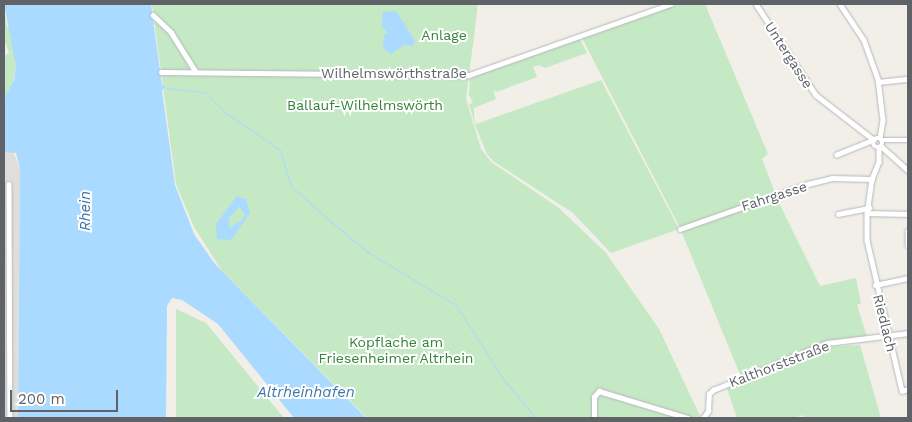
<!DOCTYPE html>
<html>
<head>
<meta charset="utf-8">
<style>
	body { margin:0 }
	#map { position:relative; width:912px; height:422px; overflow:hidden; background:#f1efe8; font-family:"Work Sans",sans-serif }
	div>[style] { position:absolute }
	.industrial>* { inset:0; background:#e0deda }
	.green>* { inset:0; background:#c5e8c5 }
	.water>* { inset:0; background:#aadaff }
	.stream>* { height:1px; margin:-0.5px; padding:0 0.5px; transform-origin:0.5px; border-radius:0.5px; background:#aadaff }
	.roads { filter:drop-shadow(0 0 1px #b5b8bc) drop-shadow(0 0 1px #b5b8bc) }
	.minor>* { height:4.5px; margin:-2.25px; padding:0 2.25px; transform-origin:2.25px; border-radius:2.25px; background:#fff }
	.minor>.ring { margin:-2.25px; padding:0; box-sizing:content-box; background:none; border:4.5px solid #fff; border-radius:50% }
	span { translate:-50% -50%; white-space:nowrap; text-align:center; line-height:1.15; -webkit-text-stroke:4px #fff; paint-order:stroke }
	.park-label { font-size:14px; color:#348238 }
	.street-label { font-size:14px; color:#5f6368 }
	.water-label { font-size:15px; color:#4174aa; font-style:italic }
	.frame { position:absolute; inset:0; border:5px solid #5f6368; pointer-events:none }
	.scale { position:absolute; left:10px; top:390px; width:108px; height:22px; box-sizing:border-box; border:2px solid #5f6368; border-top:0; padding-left:6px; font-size:15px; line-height:18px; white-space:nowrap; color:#5f6368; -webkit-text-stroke:4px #fff; paint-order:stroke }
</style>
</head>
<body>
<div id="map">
	<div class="industrial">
		<div style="clip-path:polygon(4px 131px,20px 168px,18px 418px,4px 418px)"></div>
	</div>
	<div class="green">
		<div style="clip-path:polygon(152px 4px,478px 4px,466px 99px,481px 149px,491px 162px,559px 208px,606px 253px,659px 329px,701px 418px,367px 418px,222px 271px,194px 227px,176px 184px)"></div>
		<div style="clip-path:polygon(679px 4px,705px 4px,768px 154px,762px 159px,779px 203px,820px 286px,856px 278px,861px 303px,857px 305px,867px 337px,827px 342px,741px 377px,680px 228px,582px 38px)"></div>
		<div style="clip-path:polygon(4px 8px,7px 26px,11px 29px,16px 66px,12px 87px,4px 99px,4px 56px,9px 53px,4px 39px)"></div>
		<div style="clip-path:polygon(580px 39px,587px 53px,545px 68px,539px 65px,533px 67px,537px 77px,496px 92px,493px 90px,496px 99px,474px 108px,474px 118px,476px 124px,601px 80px,679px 229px,611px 253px,573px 213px,493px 161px,487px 154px,475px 125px,469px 104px,473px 103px,469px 95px,470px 77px)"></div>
		<div style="clip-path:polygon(176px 309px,206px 323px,284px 418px,176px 418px)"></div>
		<div style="clip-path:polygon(860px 345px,881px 418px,804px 418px,803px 415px,794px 418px,737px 418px,727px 388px,824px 347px)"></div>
	</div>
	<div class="water">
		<div style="clip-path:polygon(4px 4px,151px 4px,162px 85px,166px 87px,162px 90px,175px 185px,194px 234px,215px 264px,366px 418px,294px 418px,218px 324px,182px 300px,172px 298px,167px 306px,166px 418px,18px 418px,20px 168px,16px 153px,4px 152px,4px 99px,14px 80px,16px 66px)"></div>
		<div style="clip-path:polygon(396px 11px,415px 41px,413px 46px,404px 45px,391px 54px,383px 48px,384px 35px,388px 33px,382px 27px,383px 12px)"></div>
		<div style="clip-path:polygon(evenodd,237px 196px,246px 199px,250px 213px,231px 240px,217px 239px,216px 224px,237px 196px,239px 207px,245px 214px,241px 221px,229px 228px,229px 218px,239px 207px)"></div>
	</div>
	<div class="stream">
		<div style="left:166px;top:88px;width:39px;rotate:6deg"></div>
		<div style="left:205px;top:92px;width:30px;rotate:45deg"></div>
		<div style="left:226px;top:113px;width:65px;rotate:34.4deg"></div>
		<div style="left:280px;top:150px;width:38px;rotate:73deg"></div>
		<div style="left:291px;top:186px;width:50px;rotate:41.7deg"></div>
		<div style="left:328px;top:219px;width:50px;rotate:40.1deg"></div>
		<div style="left:366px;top:251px;width:105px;rotate:31deg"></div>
		<div style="left:456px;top:305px;width:89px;rotate:57.4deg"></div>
		<div style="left:504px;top:380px;width:50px;rotate:49.9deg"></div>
	</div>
	<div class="roads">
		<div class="minor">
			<div style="left:756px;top:4px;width:109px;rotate:56.6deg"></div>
			<div style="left:816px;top:95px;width:73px;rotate:37.8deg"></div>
			<div style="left:874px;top:140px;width:40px;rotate:158deg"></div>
			<div style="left:840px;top:4px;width:43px;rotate:56.3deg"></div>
			<div style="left:864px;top:40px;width:41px;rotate:70.3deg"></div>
			<div style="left:878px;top:79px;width:41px;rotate:83deg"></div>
			<div style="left:883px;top:120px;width:18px;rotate:99deg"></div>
			<div style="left:153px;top:15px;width:25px;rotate:43deg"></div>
			<div style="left:171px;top:32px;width:47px;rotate:58deg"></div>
			<div style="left:161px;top:72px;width:308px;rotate:0.6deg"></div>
			<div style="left:469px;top:75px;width:214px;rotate:-19.4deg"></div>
			<div style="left:878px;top:82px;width:30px;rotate:-6deg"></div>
			<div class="ring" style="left:873.5px;top:138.5px;width:4.5px;height:4.5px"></div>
			<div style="left:882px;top:140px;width:26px"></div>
			<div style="left:881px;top:146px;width:36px;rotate:42deg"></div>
			<div style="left:879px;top:147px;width:15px;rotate:90deg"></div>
			<div style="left:879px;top:162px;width:18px;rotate:112deg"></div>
			<div style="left:872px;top:179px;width:34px;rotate:98deg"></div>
			<div style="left:867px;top:213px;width:27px;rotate:90deg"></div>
			<div style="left:867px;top:240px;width:155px;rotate:76.9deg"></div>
			<div style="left:902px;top:391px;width:6px;rotate:-18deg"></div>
			<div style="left:9px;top:184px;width:234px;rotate:89.8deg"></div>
			<div style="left:867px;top:213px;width:41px;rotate:1.4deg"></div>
			<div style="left:838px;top:214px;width:32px;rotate:-11deg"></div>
			<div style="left:680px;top:229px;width:136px;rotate:-19.4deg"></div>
			<div style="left:808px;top:184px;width:25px;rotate:-14deg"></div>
			<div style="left:832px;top:178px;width:40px;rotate:1.4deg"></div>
			<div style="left:908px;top:231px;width:14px;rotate:90deg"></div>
			<div style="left:875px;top:285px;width:34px;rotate:-12deg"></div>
			<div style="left:594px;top:418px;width:21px;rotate:-90deg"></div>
			<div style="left:594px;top:397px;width:8px;rotate:-50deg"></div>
			<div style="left:599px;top:391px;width:93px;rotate:16.9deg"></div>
			<div style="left:703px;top:418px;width:9px;rotate:-54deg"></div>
			<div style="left:708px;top:411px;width:17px;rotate:-87deg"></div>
			<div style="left:709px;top:394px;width:6px;rotate:-45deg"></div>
			<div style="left:713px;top:390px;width:123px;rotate:-22.4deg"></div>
			<div style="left:827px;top:343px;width:82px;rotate:-7deg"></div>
		</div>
	</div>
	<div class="park-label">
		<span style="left:444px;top:35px">Anlage</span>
		<span style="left:365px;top:105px">Ballauf-Wilhelmswörth</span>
		<span style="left:396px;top:350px">Kopflache am<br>Friesenheimer Altrhein</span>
	</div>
	<div class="street-label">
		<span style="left:789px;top:55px;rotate:57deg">Untergasse</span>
		<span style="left:394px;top:73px">Wilhelmswörthstraße</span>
		<span style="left:774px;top:196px;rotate:-18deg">Fahrgasse</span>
		<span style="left:885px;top:323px;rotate:76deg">Riedlach</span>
		<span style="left:779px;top:364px;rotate:-21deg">Kalthorststraße</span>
	</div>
	<div class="water-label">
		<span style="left:86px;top:211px;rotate:-90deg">Rhein</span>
		<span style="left:306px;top:393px">Altrheinhafen</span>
	</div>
	<div class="frame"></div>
	<div class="scale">200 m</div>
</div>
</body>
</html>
